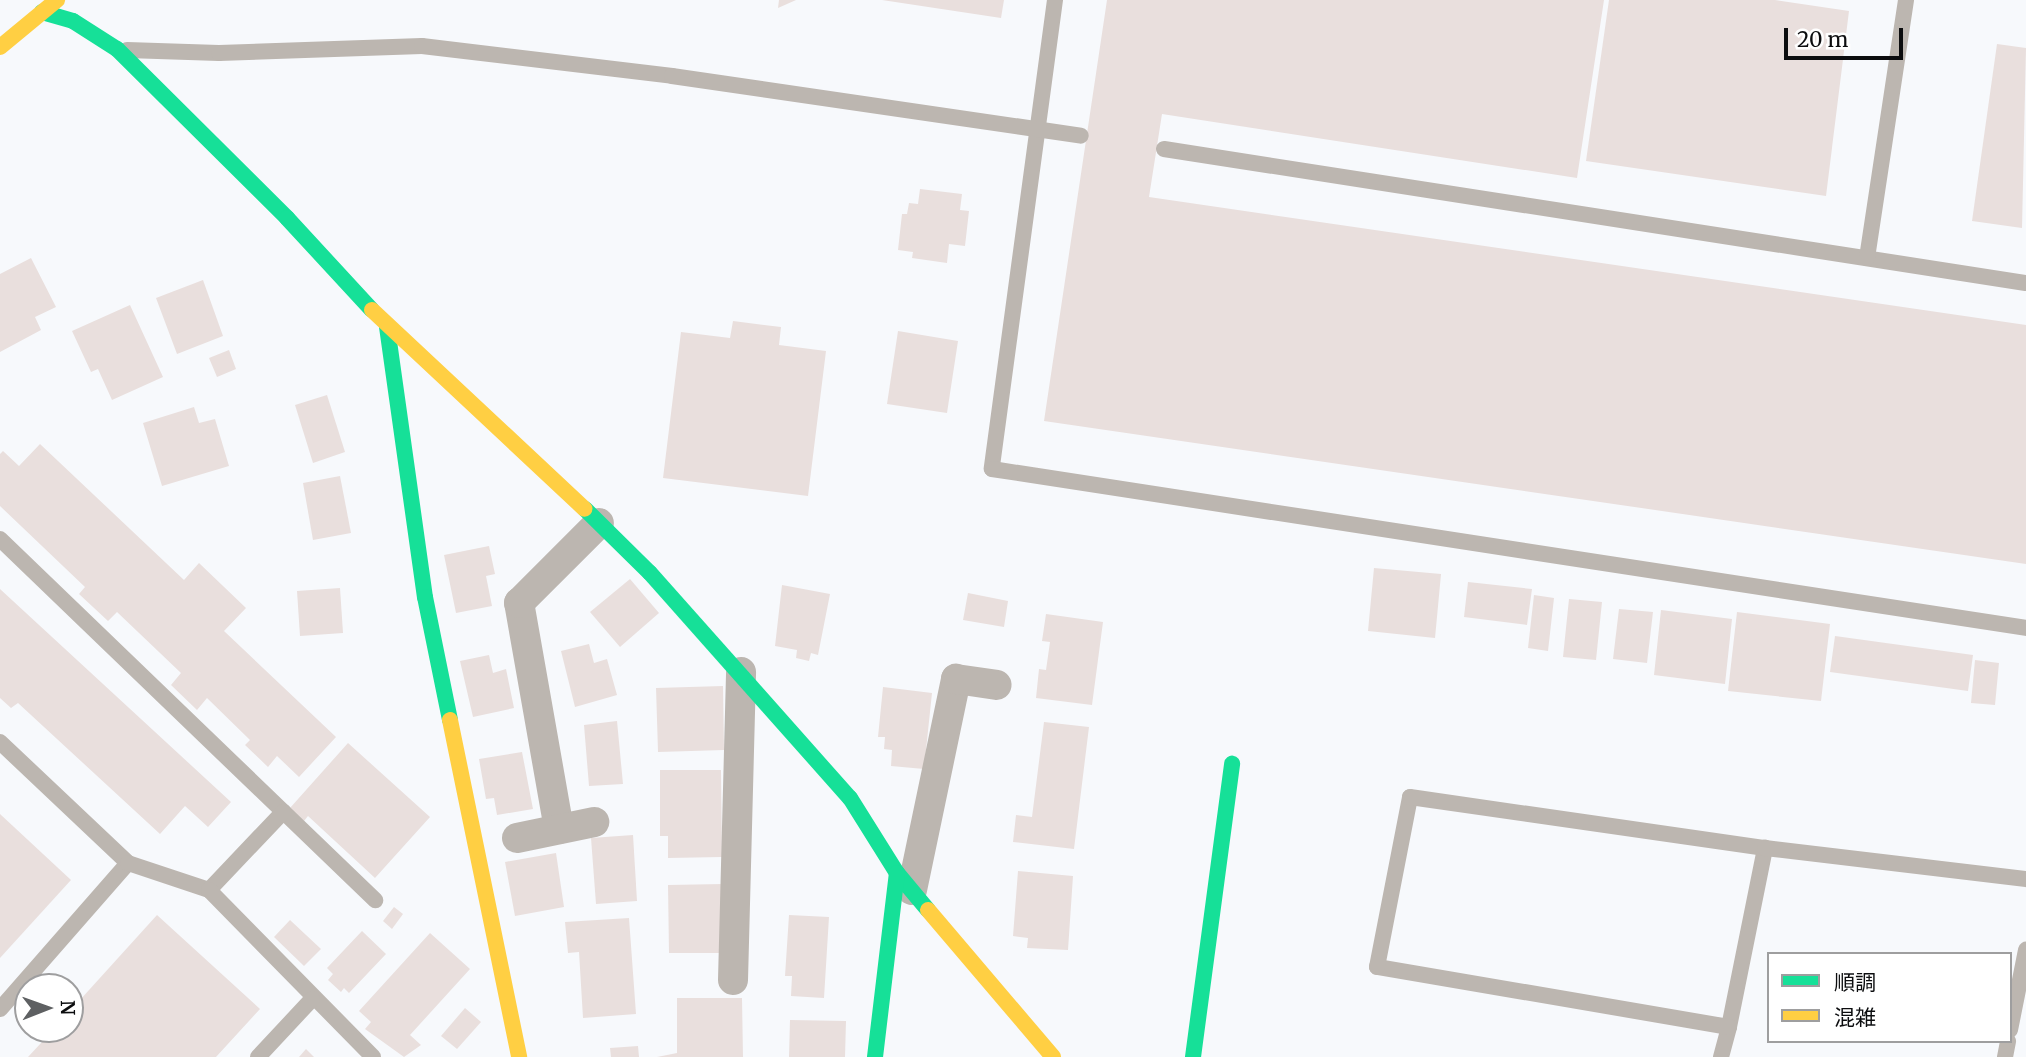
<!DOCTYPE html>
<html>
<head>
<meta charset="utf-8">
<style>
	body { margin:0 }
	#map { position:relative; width:2026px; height:1057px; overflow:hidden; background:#f7f9fc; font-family:Merriweather,"Noto Sans JP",serif }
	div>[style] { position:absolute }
	.building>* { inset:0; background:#e9dfdd }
	.lane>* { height:16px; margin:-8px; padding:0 8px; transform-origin:8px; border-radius:8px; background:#bcb6b0 }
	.street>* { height:30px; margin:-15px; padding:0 15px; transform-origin:15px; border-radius:15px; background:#bcb6b0 }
	.fast>* { height:16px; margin:-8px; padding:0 8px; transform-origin:8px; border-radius:8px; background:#16e098 }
	.slow>* { height:16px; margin:-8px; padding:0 8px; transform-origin:8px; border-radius:8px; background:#ffcf43 }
	span { translate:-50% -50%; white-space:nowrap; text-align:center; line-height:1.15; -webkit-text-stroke:5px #fff; paint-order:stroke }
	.legend { position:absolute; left:1767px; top:952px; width:245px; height:91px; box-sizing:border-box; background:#fff; border:2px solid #9e9e9f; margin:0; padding:9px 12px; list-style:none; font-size:21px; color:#0c0d0f }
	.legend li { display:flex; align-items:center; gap:14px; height:35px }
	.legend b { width:35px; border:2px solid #9e9e9f }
	.north { position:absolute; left:14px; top:973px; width:70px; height:70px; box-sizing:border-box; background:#fff; border:2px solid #9e9e9f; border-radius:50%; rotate:89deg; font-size:19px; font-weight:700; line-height:28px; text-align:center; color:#0c0d0f }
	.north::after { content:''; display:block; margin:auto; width:24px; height:32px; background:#5e6062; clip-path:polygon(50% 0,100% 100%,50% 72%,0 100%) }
	.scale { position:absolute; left:1784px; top:28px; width:119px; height:32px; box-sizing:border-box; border:4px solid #0c0d0f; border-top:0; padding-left:9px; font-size:21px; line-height:24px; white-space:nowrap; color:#0c0d0f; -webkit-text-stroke:5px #fff; paint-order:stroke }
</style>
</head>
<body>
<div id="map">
	<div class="building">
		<div style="clip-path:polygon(779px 0,796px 0,778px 8px)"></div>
		<div style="clip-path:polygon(882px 0,1004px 0,1001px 18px)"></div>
		<div style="clip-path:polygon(1107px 0,1604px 0,1577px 178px,1162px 114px,1149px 197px,2026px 325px,2026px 564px,1044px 421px)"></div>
		<div style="clip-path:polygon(1609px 0,1775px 0,1849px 11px,1826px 196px,1586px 161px)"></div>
		<div style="clip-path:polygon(1997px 44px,2026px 48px,2022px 228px,1972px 221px)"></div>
		<div style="clip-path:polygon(920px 189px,962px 194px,960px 210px,969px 211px,965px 246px,949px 244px,947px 263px,912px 258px,913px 252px,898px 250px,902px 214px,907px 214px,909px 203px,918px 204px)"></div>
		<div style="clip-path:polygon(31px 258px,56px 307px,35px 317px,41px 330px,0 352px,0 274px)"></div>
		<div style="clip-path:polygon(203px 280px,223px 336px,177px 354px,156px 298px)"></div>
		<div style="clip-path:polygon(130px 305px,163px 377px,112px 400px,98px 369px,91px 372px,72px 331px)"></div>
		<div style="clip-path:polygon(733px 321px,781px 327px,779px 345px,826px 351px,808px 496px,663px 478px,681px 332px,730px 338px)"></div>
		<div style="clip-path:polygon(898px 331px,958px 341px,947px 413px,887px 404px)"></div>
		<div style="clip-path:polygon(229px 350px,236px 369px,217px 377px,209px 358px)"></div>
		<div style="clip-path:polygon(327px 395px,345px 452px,313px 463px,295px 405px)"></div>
		<div style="clip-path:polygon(194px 407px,199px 423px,215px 419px,229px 466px,162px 486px,143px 423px)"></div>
		<div style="clip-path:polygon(40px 444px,184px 580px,199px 563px,246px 608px,224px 631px,336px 737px,299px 777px,277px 756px,268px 767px,245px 745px,250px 740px,207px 698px,197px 710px,171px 685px,181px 673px,117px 612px,108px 621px,79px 594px,85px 587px,0 506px,0 454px,3px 451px,19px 466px)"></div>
		<div style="clip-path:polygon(340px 476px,351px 533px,313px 540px,303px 483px)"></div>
		<div style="clip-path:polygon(489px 546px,495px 574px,486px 576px,492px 606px,456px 613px,444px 555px)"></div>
		<div style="clip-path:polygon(1374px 568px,1441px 574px,1435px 638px,1368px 631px)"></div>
		<div style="clip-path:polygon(630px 579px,659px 613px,620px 647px,590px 612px)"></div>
		<div style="clip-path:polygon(1468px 582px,1532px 589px,1527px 625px,1464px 617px)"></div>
		<div style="clip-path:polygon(782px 585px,830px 594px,818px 655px,811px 653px,809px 661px,796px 658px,797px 650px,775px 646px)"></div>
		<div style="clip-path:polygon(340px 588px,343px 633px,300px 636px,297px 591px)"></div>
		<div style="clip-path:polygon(0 589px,231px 802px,208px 827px,185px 806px,160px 834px,18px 703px,11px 708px,0 698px)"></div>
		<div style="clip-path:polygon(968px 593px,1008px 601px,1004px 627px,963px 620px)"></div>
		<div style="clip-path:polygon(1534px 595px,1554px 598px,1548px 651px,1528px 648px)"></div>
		<div style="clip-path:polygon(1569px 599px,1602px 602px,1596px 660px,1563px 657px)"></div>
		<div style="clip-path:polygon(1619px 609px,1653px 612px,1647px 663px,1613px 659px)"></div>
		<div style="clip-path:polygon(1661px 610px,1732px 619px,1725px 684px,1654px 675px)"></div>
		<div style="clip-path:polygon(1737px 612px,1830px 624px,1821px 701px,1728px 691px)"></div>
		<div style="clip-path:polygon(1046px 614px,1103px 622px,1092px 705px,1036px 698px,1039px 669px,1046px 670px,1050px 642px,1042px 641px)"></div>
		<div style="clip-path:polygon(1835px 636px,1973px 655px,1968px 691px,1830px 672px)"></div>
		<div style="clip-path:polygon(589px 644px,594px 663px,607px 659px,617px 695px,575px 707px,561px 651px)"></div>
		<div style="clip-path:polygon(489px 655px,493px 673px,506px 669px,514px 708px,473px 717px,460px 661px)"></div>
		<div style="clip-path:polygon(1975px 660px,1999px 663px,1995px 705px,1971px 703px)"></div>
		<div style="clip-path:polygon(723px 686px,724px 750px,658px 752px,656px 688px)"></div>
		<div style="clip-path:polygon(883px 687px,932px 693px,924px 769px,891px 766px,892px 750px,884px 749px,885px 737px,878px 737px)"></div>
		<div style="clip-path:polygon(617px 721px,623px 784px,589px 786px,584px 725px)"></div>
		<div style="clip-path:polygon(1044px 722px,1089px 727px,1074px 849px,1013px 842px,1016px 815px,1032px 817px)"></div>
		<div style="clip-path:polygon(348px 743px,430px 817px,375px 878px,308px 816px,304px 821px,290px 808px)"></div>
		<div style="clip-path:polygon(522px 752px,533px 809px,497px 815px,494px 798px,486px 799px,479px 759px)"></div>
		<div style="clip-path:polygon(660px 770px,721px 770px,722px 857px,668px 858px,668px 836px,660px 836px)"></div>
		<div style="clip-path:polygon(0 814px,71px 880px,0 958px)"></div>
		<div style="clip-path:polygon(633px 835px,637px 901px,596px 904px,591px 838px)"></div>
		<div style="clip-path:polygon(556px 853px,564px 907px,515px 916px,505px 862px)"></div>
		<div style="clip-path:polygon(1018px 871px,1073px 876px,1068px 950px,1027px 948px,1028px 938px,1013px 936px)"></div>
		<div style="clip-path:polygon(723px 884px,723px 953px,669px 953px,668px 885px)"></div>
		<div style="clip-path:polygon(394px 907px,403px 914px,392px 929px,383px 921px)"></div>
		<div style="clip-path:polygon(157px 915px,260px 1009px,216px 1057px,28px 1057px,54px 1029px,70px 1029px,70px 1011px)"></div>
		<div style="clip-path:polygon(789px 915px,829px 917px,824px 998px,791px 996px,792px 976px,785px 976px)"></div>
		<div style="clip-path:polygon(629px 918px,636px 1014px,583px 1018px,579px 952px,568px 953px,565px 922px)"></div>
		<div style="clip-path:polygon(290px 920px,321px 949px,304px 966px,274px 937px)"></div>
		<div style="clip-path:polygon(362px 931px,386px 954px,349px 993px,344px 988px,341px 992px,328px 980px,333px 974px,327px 968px)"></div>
		<div style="clip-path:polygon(430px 933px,470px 969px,410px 1035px,421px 1045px,404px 1057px,365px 1029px,371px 1022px,359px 1011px)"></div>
		<div style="clip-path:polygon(677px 998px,742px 998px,743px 1057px,657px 1057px,677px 1053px)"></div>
		<div style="clip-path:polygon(465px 1008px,481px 1022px,457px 1049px,441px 1036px)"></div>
		<div style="clip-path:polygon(790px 1020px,846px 1021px,845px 1057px,789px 1057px)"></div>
		<div style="clip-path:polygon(638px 1046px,639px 1057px,611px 1057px,610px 1048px)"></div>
		<div style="clip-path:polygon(306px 1049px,314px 1057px,299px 1057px)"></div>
	</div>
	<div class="lane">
		<div style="left:1055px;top:0;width:473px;rotate:97.7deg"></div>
		<div style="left:992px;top:469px;width:1046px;rotate:8.74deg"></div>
		<div style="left:127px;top:50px;width:92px;rotate:1.9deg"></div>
		<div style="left:219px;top:53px;width:203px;rotate:-2deg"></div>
		<div style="left:422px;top:46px;width:252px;rotate:6.8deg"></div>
		<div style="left:672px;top:76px;width:413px;rotate:8.3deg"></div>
		<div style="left:1164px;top:149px;width:872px;rotate:8.84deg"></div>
		<div style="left:1867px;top:258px;width:261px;rotate:-81.4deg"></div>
		<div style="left:0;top:539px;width:521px;rotate:43.91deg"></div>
		<div style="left:0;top:742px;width:176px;rotate:43.4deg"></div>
		<div style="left:128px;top:863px;width:194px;rotate:131.2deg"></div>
		<div style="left:128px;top:863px;width:85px;rotate:18.4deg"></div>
		<div style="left:209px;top:890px;width:108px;rotate:-46.5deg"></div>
		<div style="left:209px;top:890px;width:234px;rotate:45.5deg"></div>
		<div style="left:1729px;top:1027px;width:183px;rotate:-78.6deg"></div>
		<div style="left:2010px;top:1030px;width:82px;rotate:-78.7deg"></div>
		<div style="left:258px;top:1057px;width:79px;rotate:-47deg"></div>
		<div style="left:1721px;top:1057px;width:31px;rotate:-75deg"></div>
		<div style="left:1729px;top:1027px;width:357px;rotate:-170.3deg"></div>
		<div style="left:1377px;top:967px;width:173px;rotate:-79deg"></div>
		<div style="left:1410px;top:797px;width:359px;rotate:8.2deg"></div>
		<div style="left:1765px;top:848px;width:263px;rotate:6.8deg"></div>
		<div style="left:2005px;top:1057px;width:16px;rotate:-79deg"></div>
	</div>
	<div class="street">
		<div style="left:559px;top:829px;width:230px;rotate:-100deg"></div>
		<div style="left:519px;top:603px;width:113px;rotate:-45deg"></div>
		<div style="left:517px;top:838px;width:79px;rotate:-11.7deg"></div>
		<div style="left:912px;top:890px;width:216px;rotate:-78.2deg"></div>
		<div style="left:956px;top:679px;width:41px;rotate:8.3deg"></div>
		<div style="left:733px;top:980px;width:308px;rotate:-88.5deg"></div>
	</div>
	<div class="fast">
		<div style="left:42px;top:12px;width:32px;rotate:16deg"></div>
		<div style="left:73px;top:21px;width:52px;rotate:32.5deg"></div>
		<div style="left:117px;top:49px;width:240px;rotate:44.8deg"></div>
		<div style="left:287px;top:218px;width:125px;rotate:47.3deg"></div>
		<div style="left:387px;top:327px;width:273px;rotate:82deg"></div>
		<div style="left:425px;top:597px;width:126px;rotate:78.5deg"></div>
		<div style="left:585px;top:509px;width:91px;rotate:44.6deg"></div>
		<div style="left:650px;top:573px;width:301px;rotate:48.4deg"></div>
		<div style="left:850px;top:798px;width:89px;rotate:57.9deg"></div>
		<div style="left:897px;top:873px;width:48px;rotate:50deg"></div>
		<div style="left:875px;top:1057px;width:185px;rotate:-83.2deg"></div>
		<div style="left:1193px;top:1057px;width:296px;rotate:-82.4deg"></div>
	</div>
	<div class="slow">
		<div style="left:0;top:47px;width:74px;rotate:-39.5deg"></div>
		<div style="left:372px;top:310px;width:291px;rotate:43.1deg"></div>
		<div style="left:450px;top:720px;width:344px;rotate:78.4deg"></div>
		<div style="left:928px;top:910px;width:193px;rotate:49.6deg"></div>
	</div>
	<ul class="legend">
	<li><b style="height:9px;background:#16e098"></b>順調</li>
	<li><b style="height:9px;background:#ffcf43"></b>混雑</li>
	</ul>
	<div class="north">N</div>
	<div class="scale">20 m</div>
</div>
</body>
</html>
